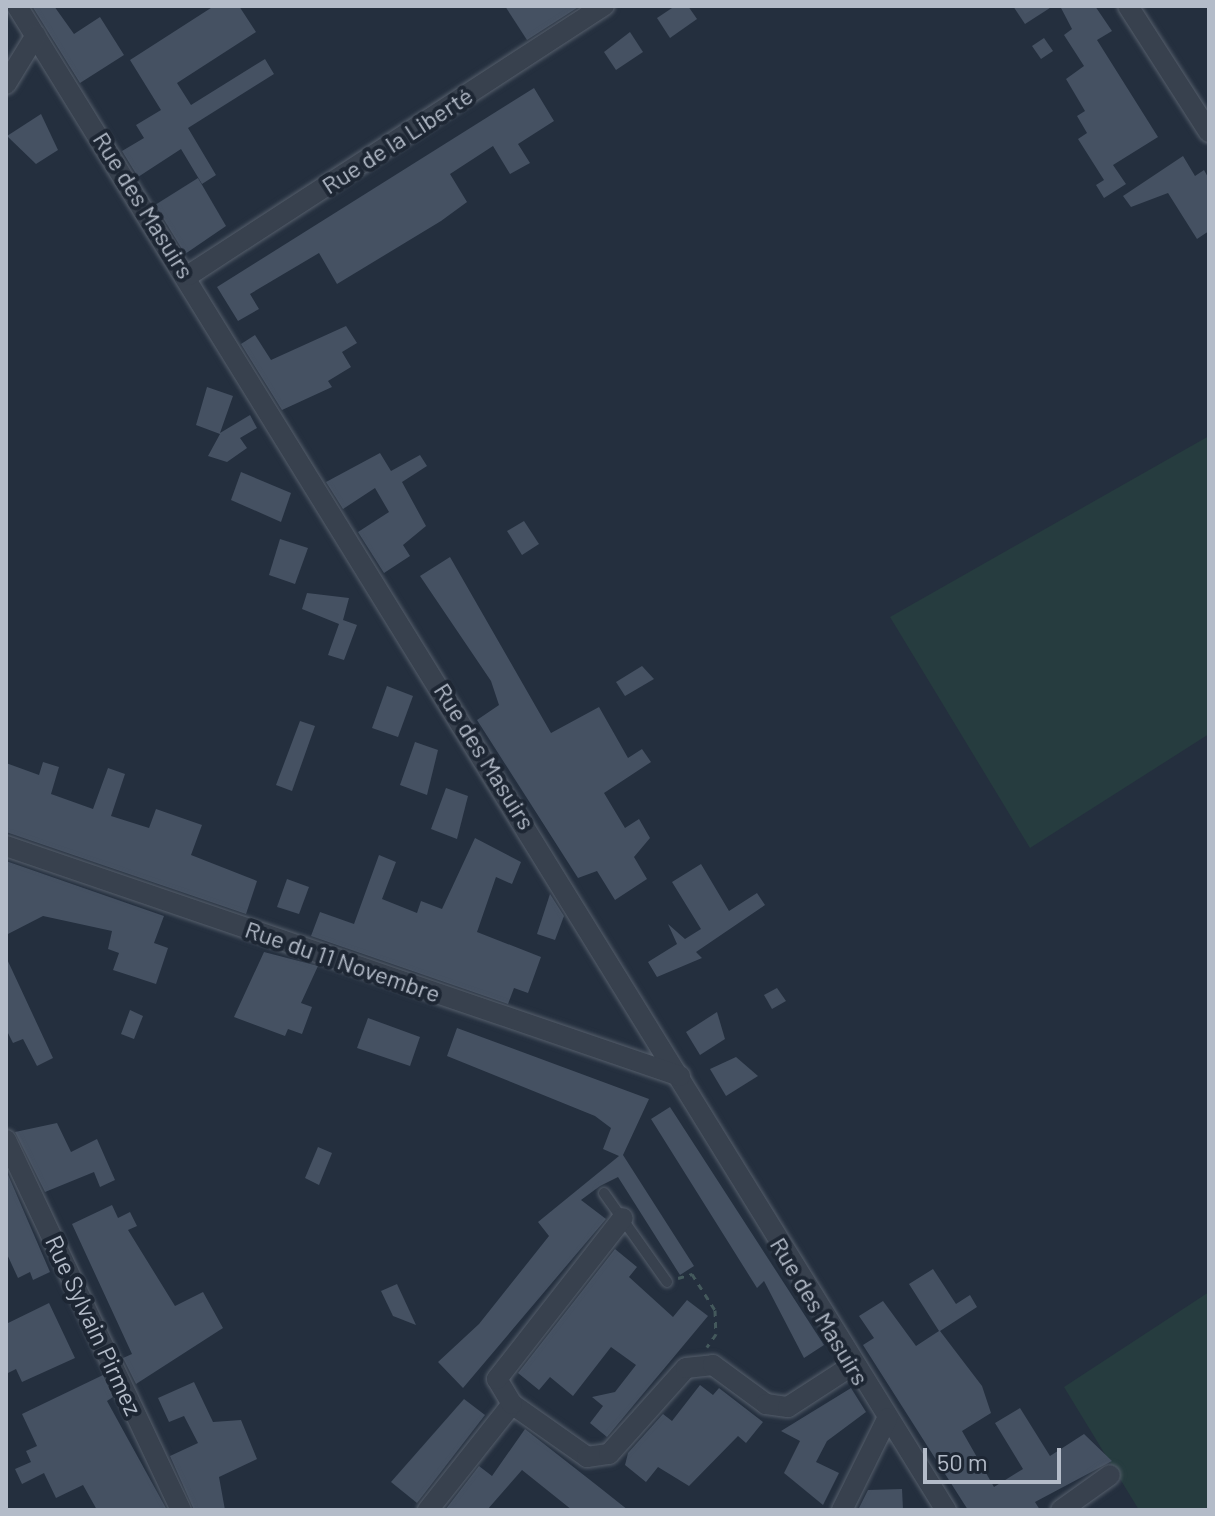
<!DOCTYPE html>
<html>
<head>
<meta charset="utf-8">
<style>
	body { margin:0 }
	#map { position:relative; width:1215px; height:1516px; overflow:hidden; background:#242f3e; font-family:Barlow,sans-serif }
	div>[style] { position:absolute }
	.green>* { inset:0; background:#263c3f }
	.building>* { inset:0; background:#455162 }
	.path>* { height:3px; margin-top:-1.5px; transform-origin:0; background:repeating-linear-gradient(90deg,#44595c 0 6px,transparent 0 12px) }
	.roads { filter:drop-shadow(0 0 2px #565f6c) drop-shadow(0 0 2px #565f6c) }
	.service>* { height:10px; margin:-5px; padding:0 5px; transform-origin:5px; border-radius:5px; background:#38414e }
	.minor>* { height:20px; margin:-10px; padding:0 10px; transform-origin:10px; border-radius:10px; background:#38414e }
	span { translate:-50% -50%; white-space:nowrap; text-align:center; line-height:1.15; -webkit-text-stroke:8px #1d2633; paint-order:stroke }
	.street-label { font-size:24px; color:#b4bcc9 }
	.frame { position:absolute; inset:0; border:8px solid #b4bcc9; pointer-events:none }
	.scale { position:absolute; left:923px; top:1448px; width:138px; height:36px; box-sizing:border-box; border:4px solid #b4bcc9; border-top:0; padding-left:10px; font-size:24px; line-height:28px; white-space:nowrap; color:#b4bcc9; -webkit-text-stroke:6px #1d2633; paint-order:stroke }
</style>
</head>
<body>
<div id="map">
	<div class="green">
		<div style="clip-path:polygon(1209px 436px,1209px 734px,1030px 848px,890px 617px)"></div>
		<div style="clip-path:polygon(1209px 1292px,1209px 1510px,1139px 1510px,1064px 1387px)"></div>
	</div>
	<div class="building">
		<div style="clip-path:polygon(32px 6px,54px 6px,74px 34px,100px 17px,124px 55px,80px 83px)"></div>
		<div style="clip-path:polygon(214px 6px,239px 6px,256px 32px,177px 83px,191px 105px,265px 59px,274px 74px,188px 128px,216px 175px,202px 184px,181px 149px,138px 177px,122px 151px,144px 138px,136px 125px,161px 110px,130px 60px)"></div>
		<div style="clip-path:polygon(505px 6px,580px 6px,527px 40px)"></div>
		<div style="clip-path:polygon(675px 6px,688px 6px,697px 19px,670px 38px,657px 18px)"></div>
		<div style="clip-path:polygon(1013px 6px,1053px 6px,1025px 24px)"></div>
		<div style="clip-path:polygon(1060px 6px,1095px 6px,1112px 31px,1097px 40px,1158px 137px,1113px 165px,1126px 184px,1104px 198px,1096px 185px,1104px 180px,1078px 139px,1087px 133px,1077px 116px,1085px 111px,1066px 79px,1084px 66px,1064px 35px,1072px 29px)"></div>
		<div style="clip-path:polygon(630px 32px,643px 52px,616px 70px,604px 52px)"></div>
		<div style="clip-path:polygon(1044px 38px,1053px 51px,1041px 59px,1032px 46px)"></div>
		<div style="clip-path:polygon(534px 88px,554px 121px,518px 144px,530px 163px,510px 174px,493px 146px,450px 174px,467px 202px,441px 221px,337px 284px,319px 253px,250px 294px,259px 309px,238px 321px,217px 287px)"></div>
		<div style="clip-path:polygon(41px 114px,58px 150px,36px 164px,7px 136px)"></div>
		<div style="clip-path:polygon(1183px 156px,1195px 176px,1204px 170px,1209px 179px,1209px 231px,1197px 239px,1168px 193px,1131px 207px,1123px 196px)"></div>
		<div style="clip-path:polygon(198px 178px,226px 226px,185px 254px,155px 205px)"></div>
		<div style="clip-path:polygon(346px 326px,357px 343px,342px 352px,351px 367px,328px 381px,332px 387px,282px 410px,241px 344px,255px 335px,271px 360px)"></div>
		<div style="clip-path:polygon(207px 387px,233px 396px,220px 433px,250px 415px,257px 428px,240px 438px,247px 448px,227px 462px,208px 456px,220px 434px,196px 425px)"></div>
		<div style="clip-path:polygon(380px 453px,391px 471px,420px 455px,427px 466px,402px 482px,426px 526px,403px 545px,410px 556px,384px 573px,358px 532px,389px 512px,375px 488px,343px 509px,326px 482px)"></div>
		<div style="clip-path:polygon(241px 472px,291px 493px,281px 522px,231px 500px)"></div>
		<div style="clip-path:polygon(524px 521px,539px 544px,522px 555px,507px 531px)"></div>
		<div style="clip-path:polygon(280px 539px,308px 548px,295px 584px,269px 575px)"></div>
		<div style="clip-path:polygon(450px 557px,551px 733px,599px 707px,628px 758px,642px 749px,651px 762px,604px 793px,625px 828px,639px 819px,650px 838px,634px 857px,647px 879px,615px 900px,597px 871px,578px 878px,477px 720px,499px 705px,491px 681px,420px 576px)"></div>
		<div style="clip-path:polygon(307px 593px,349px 598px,343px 620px,357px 625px,344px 660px,328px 655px,339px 624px,302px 609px)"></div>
		<div style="clip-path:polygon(642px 666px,654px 679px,625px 696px,616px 682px)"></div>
		<div style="clip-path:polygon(387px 686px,413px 696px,398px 737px,372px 728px)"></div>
		<div style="clip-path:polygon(300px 721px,315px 726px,292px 791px,276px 785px)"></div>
		<div style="clip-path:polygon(415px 742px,438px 750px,427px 795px,400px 785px)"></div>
		<div style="clip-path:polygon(43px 762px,59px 767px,51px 794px,93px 809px,108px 768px,125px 774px,111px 816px,149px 828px,156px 809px,202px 825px,191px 855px,257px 881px,246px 914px,6px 832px,6px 763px,39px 775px)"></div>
		<div style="clip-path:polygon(446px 788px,468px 796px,457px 839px,431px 829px)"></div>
		<div style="clip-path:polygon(475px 838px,521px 862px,512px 884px,496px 877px,477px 932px,541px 957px,528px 993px,514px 988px,508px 1004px,311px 936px,320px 912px,354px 924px,379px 855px,396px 862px,382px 899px,417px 913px,421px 901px,442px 909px)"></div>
		<div style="clip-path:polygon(6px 861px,164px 916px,154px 943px,168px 948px,156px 984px,113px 970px,119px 953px,108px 949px,112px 931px,43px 916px,6px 935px)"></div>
		<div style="clip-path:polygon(701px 864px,729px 911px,757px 893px,765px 905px,696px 952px,702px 958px,657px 977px,648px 962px,677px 944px,668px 924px,685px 939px,701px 929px,672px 882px)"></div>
		<div style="clip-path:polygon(287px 879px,309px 887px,299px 914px,277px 907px)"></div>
		<div style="clip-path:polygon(550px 894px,564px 916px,555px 940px,537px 934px)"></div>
		<div style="clip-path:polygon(264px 952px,318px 966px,301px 1003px,312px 1007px,302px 1034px,288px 1029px,285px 1036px,234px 1017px)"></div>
		<div style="clip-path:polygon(6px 957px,53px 1058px,37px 1066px,23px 1039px,13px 1043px,6px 1029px)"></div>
		<div style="clip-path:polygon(777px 988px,786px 1001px,772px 1009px,764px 995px)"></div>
		<div style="clip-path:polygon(130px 1010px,143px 1016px,134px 1039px,121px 1034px)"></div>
		<div style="clip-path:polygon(717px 1012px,725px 1039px,700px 1055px,686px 1032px)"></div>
		<div style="clip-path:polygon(368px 1018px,420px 1037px,410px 1066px,357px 1048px)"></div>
		<div style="clip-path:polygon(457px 1028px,649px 1099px,623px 1155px,694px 1266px,680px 1275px,618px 1177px,600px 1186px,581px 1200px,606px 1219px,463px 1388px,438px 1362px,479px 1324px,549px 1236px,538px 1222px,619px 1156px,603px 1149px,611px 1128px,595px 1116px,447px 1056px)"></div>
		<div style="clip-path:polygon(736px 1057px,758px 1076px,726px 1096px,710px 1069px)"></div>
		<div style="clip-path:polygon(670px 1107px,824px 1345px,804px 1358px,764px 1281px,757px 1288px,651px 1119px)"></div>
		<div style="clip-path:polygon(57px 1123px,71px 1152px,97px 1139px,115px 1180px,100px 1187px,94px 1172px,45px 1192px,15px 1132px)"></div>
		<div style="clip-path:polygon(318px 1147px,332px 1153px,319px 1185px,305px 1178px)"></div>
		<div style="clip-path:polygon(6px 1170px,50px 1272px,33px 1280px,30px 1272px,18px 1278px,6px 1252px)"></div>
		<div style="clip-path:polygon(112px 1205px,118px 1218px,130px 1212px,137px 1226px,128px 1230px,175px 1306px,203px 1292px,223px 1328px,136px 1384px,123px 1358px,132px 1354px,72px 1224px)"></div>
		<div style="clip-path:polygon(615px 1249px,637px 1267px,629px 1277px,673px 1317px,687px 1300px,708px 1316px,607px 1437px,590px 1423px,603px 1406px,592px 1397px,615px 1392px,636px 1365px,611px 1347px,573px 1396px,550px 1377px,539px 1390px,518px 1373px)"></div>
		<div style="clip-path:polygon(933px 1269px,956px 1304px,970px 1295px,977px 1307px,940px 1331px,982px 1386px,991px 1413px,962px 1431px,994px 1487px,1023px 1469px,995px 1423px,1020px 1408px,1050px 1456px,1084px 1434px,1112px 1461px,1035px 1502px,1040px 1510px,968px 1510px,863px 1345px,874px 1338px,859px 1316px,883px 1301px,916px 1346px,939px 1331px,909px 1284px)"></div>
		<div style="clip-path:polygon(397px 1284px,416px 1325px,393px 1316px,381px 1291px)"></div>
		<div style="clip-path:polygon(49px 1303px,75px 1358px,22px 1382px,16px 1369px,6px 1374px,6px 1324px)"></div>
		<div style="clip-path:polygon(103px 1375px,113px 1397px,107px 1401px,167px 1510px,97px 1510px,83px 1485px,56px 1498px,44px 1473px,22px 1484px,15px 1469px,31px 1462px,26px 1451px,37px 1446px,22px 1414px)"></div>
		<div style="clip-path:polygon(194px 1382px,213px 1422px,241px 1420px,257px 1459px,219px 1477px,225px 1510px,194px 1510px,170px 1456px,198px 1443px,184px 1416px,169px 1422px,158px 1398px)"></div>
		<div style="clip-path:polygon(700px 1385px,713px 1395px,719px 1388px,763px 1422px,746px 1443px,738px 1436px,689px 1486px,658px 1467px,646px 1482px,625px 1465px,628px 1453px,663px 1414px,672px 1421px)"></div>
		<div style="clip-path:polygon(851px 1388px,866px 1412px,827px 1441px,816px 1462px,839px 1473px,823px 1505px,784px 1473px,800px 1441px,781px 1431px)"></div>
		<div style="clip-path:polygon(464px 1399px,485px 1415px,417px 1503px,391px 1482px)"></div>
		<div style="clip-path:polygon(525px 1429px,599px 1487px,628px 1510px,572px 1510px,522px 1470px,487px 1510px,445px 1510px,479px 1466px,492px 1476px)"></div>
		<div style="clip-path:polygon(902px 1489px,903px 1510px,858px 1510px,868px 1490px)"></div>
	</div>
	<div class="path">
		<div style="left:678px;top:1278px;width:15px;rotate:-16deg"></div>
		<div style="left:692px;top:1274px;width:43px;rotate:57.4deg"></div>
		<div style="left:715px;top:1310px;width:24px;rotate:88deg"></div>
		<div style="left:716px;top:1334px;width:16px;rotate:125deg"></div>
	</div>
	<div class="roads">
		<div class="service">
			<div style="left:604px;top:1193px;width:109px;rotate:54.7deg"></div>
		</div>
		<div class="minor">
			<div style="left:17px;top:6px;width:1768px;rotate:58.3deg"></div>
			<div style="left:1128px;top:6px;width:150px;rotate:57.3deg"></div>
			<div style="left:6px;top:84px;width:57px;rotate:-58.5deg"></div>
			<div style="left:189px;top:275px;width:495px;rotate:-33deg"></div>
			<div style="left:6px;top:846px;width:712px;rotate:18.84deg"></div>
			<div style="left:6px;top:1140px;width:409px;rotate:64.7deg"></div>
			<div style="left:512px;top:1404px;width:92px;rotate:35.2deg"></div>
			<div style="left:587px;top:1457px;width:22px;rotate:-8deg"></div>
			<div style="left:609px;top:1454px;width:115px;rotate:-48.2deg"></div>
			<div style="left:686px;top:1368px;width:27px;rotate:-6deg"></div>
			<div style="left:713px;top:1365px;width:66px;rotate:36.3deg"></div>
			<div style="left:766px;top:1404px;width:22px;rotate:8deg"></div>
			<div style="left:788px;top:1407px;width:77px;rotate:-32.9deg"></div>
			<div style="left:428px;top:1510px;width:135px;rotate:-51.6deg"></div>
			<div style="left:512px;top:1404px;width:29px;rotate:-121deg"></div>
			<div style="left:497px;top:1379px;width:204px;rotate:-52deg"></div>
			<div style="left:842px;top:1510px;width:102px;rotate:-63.7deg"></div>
			<div style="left:1061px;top:1510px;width:60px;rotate:-35.5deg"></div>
		</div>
	</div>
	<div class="street-label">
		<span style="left:397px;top:140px;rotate:-33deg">Rue de la Liberté</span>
		<span style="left:144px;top:205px;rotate:58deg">Rue des Masuirs</span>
		<span style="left:485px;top:756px;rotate:58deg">Rue des Masuirs</span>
		<span style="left:343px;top:961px;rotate:19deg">Rue du 11 Novembre</span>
		<span style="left:820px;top:1311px;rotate:59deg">Rue des Masuirs</span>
		<span style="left:94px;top:1325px;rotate:65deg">Rue Sylvain Pirmez</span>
	</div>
	<div class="frame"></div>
	<div class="scale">50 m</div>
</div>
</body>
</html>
